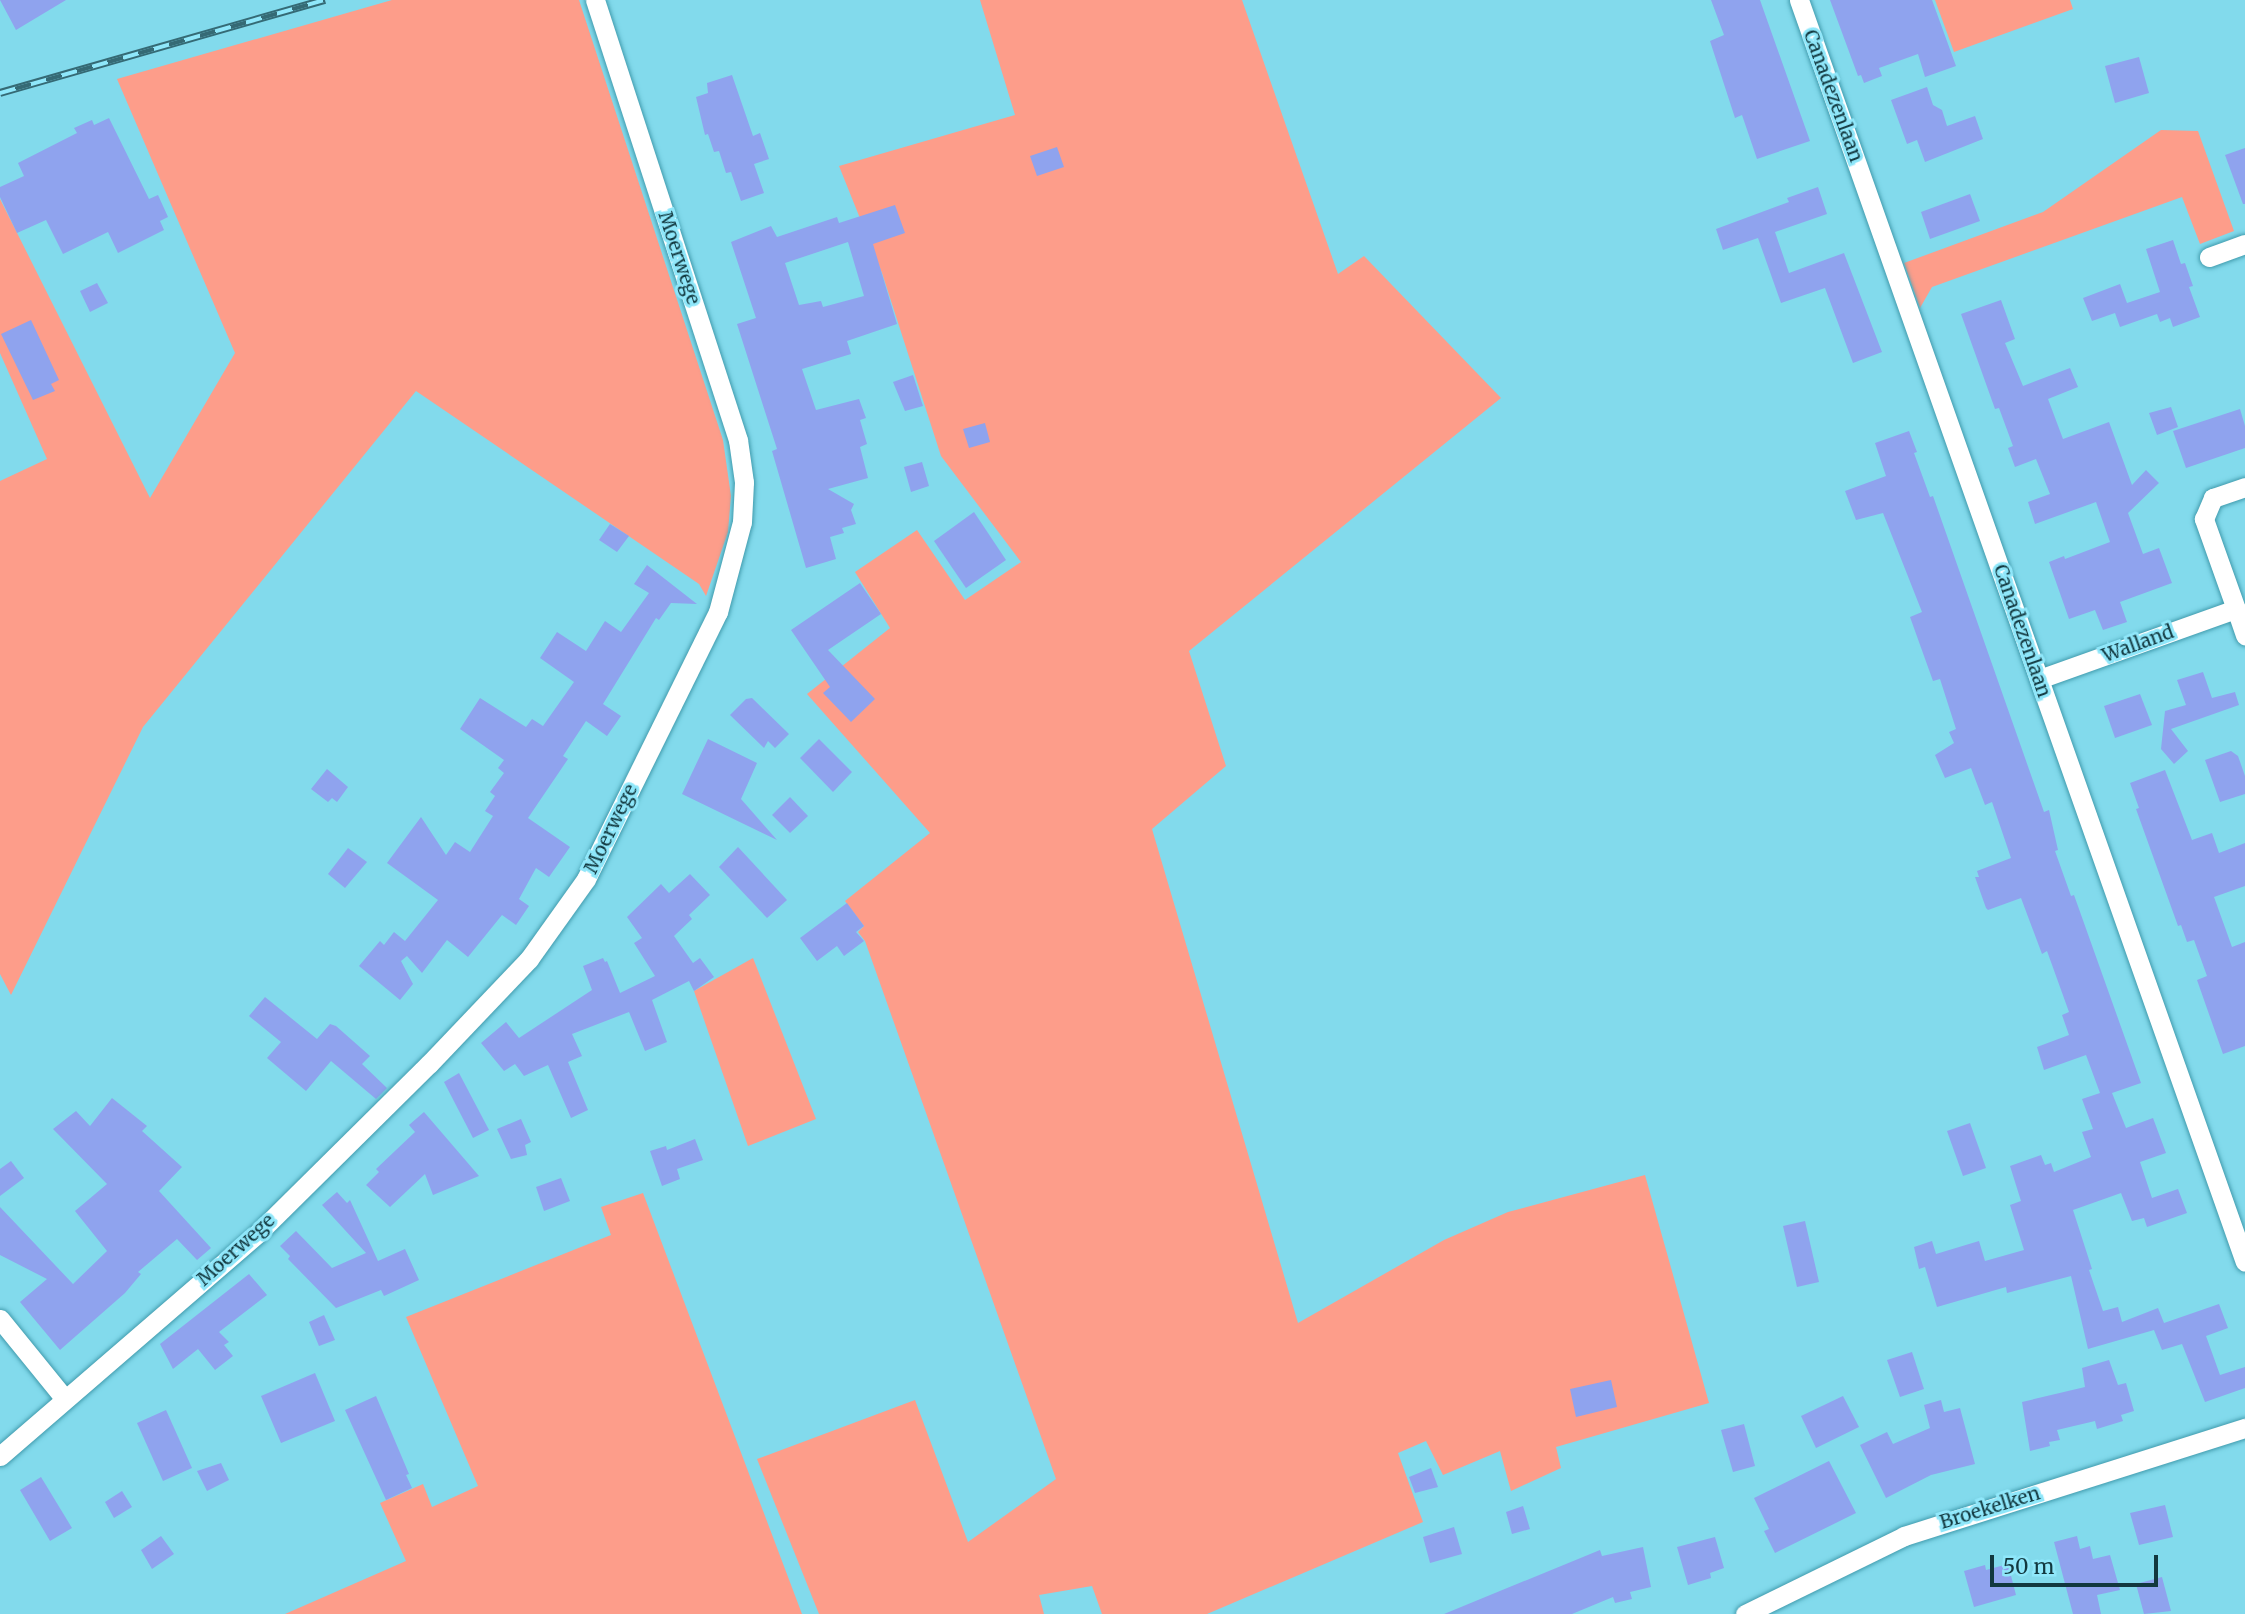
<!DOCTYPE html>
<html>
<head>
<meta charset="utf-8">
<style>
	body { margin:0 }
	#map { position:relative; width:2245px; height:1614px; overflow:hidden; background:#82daec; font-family:Merriweather,serif }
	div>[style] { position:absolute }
	.green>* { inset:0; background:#fd9d8a }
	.building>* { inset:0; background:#8fa3ee }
	.roads { filter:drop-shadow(0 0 2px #419bad) drop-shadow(0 0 2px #419bad) }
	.minor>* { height:19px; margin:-9.5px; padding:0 9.5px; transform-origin:9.5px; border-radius:9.5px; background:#fff }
	.rail>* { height:8px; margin-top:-4px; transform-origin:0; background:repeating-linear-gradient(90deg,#8fe7fa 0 16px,#356a75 0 32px); box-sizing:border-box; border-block:2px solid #356a75 }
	span { translate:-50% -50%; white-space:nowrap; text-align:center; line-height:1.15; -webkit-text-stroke:6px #8fe7fa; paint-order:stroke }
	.street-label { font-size:19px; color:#12383f }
	.scale { position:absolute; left:1990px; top:1555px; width:168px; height:32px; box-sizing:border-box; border:4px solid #12383f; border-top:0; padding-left:9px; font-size:21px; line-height:24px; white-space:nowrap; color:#12383f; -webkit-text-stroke:5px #8fe7fa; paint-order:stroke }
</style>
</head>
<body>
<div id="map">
	<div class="green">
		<div style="clip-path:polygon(392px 0,579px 0,723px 440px,731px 496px,728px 532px,706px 596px,699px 584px,416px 391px,143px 727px,11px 995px,0 974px,0 481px,47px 459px,0 353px,0 199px,150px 498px,235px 353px,117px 79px)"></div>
		<div style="clip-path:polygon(980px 0,1242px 0,1338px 274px,1364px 256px,1501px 398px,1189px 651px,1226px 766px,1152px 829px,1298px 1323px,1444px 1240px,1508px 1212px,1645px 1175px,1709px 1403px,1556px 1447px,1561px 1468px,1511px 1491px,1500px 1451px,1443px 1475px,1426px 1441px,1398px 1453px,1423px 1522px,1207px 1614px,1102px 1614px,1092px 1586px,1039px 1595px,1044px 1614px,819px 1614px,757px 1459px,915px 1400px,968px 1542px,1056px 1479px,865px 941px,858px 932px,864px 926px,845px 901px,930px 833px,807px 694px,890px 628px,855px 572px,917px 530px,965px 600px,1021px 562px,941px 456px,882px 273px,839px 166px,1015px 115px)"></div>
		<div style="clip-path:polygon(1935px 0,2070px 0,2073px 9px,1954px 52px)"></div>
		<div style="clip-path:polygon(2161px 130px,2198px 131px,2234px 231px,2200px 244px,2182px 197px,1932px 287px,1920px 308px,1904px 263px,2043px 212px)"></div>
		<div style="clip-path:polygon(753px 958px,816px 1119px,748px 1146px,694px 991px)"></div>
		<div style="clip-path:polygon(643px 1193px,802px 1614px,285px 1614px,406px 1561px,380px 1503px,423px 1484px,432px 1507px,478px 1486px,406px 1317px,611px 1235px,601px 1207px)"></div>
	</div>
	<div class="building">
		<div style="clip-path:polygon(0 0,66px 0,16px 30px)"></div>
		<div style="clip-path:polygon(1711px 0,1760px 0,1810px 141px,1757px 159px,1742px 115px,1735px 118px,1710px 41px,1724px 35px)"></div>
		<div style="clip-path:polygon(1830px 0,1932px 0,1956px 66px,1925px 77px,1918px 54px,1879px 68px,1882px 76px,1864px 83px,1861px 75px,1858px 76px)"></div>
		<div style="clip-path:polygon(2139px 57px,2149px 93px,2115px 103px,2105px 66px)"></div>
		<div style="clip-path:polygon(732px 75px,753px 136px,760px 133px,769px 159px,754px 164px,764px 193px,741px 201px,731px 172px,726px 173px,719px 151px,714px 152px,708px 134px,705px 135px,696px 97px,708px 93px,707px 83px)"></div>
		<div style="clip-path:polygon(1927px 87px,1933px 105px,1942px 110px,1947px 126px,1975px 116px,1983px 139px,1925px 162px,1917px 140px,1907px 144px,1891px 100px)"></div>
		<div style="clip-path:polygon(109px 118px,149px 199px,158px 195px,168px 217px,160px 221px,164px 230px,118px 253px,108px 232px,63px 254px,46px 220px,17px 233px,0 197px,0 187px,24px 176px,18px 163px,77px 133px,74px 128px,92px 120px,94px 125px)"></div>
		<div style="clip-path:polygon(1057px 147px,1064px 167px,1037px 176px,1030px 156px)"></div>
		<div style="clip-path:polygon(2245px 148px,2245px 204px,2243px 204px,2225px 155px)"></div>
		<div style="clip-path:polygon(1818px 187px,1827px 214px,1775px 232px,1789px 273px,1844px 253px,1882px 352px,1853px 363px,1825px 288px,1781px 303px,1758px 238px,1723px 250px,1716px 229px,1789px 202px,1787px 198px)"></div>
		<div style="clip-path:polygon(1970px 194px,1980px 221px,1930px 239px,1921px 212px)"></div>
		<div style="clip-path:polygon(evenodd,895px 205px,905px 233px,873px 244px,897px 324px,847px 341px,851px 354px,802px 369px,816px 410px,859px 399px,866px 418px,860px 420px,867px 444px,860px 447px,868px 478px,828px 489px,854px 504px,851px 510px,856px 524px,842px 528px,844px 533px,830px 537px,836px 559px,806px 568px,772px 451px,777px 449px,737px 324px,756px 318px,731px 242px,771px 226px,777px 237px,837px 217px,839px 223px,895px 205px,848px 242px,864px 296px,823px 307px,821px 301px,799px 305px,785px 263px,848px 242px)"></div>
		<div style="clip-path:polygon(2173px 240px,2181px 264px,2185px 263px,2193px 286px,2189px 287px,2200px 317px,2173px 327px,2170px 318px,2160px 322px,2157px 314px,2120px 327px,2115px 313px,2092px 321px,2083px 298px,2120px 284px,2127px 303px,2160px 292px,2146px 249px)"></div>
		<div style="clip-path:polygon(97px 283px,108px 303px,90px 312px,80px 291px)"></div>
		<div style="clip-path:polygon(2001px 300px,2015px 339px,2005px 343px,2023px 386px,2070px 368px,2078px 387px,2048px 399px,2063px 439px,2109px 422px,2132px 485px,2146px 470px,2159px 483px,2128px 513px,2143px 554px,2159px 548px,2172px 583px,2120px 602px,2127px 622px,2103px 630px,2095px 610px,2069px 619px,2049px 562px,2064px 556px,2065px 559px,2110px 542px,2096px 502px,2035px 524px,2028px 502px,2050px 494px,2036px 459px,2015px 467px,2008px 448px,2013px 446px,1999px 408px,1995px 409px,1961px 314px)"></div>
		<div style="clip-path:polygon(31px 320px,59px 380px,51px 384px,55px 391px,33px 400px,1px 334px)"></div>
		<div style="clip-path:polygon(913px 375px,923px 406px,905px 411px,893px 382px)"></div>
		<div style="clip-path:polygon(2171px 407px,2178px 427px,2157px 435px,2149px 413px)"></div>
		<div style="clip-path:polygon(2240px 409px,2245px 426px,2245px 448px,2186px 468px,2173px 431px)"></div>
		<div style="clip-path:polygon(985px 423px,990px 442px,969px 448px,963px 429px)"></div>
		<div style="clip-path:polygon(1909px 431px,1917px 452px,1914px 453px,1930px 497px,1933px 496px,2044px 812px,2049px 810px,2058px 850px,2055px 851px,2071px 896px,2074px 895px,2141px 1083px,2112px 1093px,2126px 1128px,2153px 1118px,2166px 1153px,2140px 1162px,2152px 1198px,2178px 1189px,2187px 1213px,2147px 1227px,2144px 1218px,2132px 1221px,2121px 1193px,2073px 1210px,2092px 1269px,2089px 1270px,2103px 1311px,2118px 1307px,2122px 1322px,2158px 1308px,2164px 1323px,2219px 1304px,2228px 1328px,2206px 1336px,2220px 1375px,2245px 1367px,2245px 1388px,2205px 1402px,2182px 1344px,2162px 1350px,2154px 1330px,2088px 1349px,2071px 1276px,2007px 1293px,2006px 1287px,1937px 1307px,1925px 1267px,1919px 1269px,1914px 1247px,1932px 1241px,1936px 1254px,1979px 1241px,1985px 1261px,2024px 1250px,2010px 1205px,2021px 1201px,2010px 1166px,2041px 1155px,2045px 1165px,2051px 1163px,2054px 1172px,2091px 1157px,2082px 1132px,2093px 1129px,2082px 1099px,2100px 1093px,2086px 1055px,2044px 1070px,2037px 1047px,2069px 1035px,2062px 1015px,2069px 1012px,2047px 951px,2042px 954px,2021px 898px,1988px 910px,1986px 908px,1975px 877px,1979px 877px,1977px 871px,2011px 858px,1992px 802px,1985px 805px,1971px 768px,1945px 778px,1935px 755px,1954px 743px,1949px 732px,1956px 729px,1940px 679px,1933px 681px,1910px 617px,1922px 612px,1883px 513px,1856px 520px,1845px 491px,1886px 476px,1875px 443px)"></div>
		<div style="clip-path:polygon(922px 462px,929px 486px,911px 492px,904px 467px)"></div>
		<div style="clip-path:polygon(974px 512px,1006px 560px,966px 588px,934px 541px)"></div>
		<div style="clip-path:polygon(610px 524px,629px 536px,617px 552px,599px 540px)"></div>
		<div style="clip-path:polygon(647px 565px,697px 604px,671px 603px,659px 620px,656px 618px,603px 704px,621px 716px,607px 736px,586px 721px,563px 756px,568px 759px,528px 818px,570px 847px,549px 877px,536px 868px,519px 899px,529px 906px,516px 925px,502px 915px,468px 957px,447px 940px,422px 973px,407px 956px,401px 961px,413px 984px,400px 1000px,359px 966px,380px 941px,384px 945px,394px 932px,405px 941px,438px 900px,387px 863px,421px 817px,446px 855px,455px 842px,470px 852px,493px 816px,485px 811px,495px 796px,490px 792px,504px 773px,498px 768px,504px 760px,460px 729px,480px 698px,526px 727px,532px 719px,543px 726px,574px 682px,540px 658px,557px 632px,586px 651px,605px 621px,621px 632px,649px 593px,634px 584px)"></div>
		<div style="clip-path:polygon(860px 583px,881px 614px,828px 650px,875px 699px,851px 722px,823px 693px,830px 687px,791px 630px)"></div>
		<div style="clip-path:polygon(2203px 672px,2212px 698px,2235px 692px,2239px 705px,2171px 729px,2188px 751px,2174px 764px,2161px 749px,2165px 711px,2186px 705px,2177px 680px)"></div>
		<div style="clip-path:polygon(2140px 694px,2152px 725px,2115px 738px,2104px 706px)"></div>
		<div style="clip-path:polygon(752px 698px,789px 734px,775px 748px,768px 741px,764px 748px,730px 715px,746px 699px)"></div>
		<div style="clip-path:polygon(708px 739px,757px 763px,741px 799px,777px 840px,682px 794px)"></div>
		<div style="clip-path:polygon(819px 739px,852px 772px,833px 792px,800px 758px)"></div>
		<div style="clip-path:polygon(2231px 751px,2238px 756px,2245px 776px,2245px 794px,2220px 802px,2205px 760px)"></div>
		<div style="clip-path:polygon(327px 769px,348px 787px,337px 802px,332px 798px,328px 802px,311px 789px)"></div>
		<div style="clip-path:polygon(2165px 770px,2192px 840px,2212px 833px,2219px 853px,2245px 843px,2245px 886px,2214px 897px,2232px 947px,2245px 942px,2245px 1046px,2223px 1054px,2197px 980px,2207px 976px,2194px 940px,2187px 942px,2181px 925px,2178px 926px,2136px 809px,2139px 808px,2130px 783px)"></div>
		<div style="clip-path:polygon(790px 797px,808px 816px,790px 833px,772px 815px)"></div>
		<div style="clip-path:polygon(738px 847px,787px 900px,767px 918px,719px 867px)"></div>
		<div style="clip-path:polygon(348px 848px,367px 862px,345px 888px,328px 874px)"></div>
		<div style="clip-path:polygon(690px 874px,710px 895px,689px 915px,692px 919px,674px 936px,693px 963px,700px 958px,714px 977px,694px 991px,689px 981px,652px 1000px,667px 1042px,645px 1051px,629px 1012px,572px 1034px,582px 1056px,568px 1062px,588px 1110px,571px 1118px,548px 1065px,524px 1076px,515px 1064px,504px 1071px,481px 1043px,506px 1022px,519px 1038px,592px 990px,583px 966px,603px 958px,605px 962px,607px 961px,620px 993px,655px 976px,634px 943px,642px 938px,627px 917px,661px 884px,669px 893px)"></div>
		<div style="clip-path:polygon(847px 903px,864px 926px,856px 932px,864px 941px,844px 956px,837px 946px,817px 961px,800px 938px)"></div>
		<div style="clip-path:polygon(265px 997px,317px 1039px,330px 1024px,336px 1026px,370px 1056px,362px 1064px,387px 1088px,376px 1099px,331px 1061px,306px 1091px,267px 1058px,281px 1042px,249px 1016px)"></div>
		<div style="clip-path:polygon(459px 1073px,489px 1130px,473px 1138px,444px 1082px)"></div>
		<div style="clip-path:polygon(112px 1098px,147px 1126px,142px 1131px,182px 1167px,159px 1191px,211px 1248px,197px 1260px,177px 1239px,138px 1272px,141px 1274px,125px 1293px,60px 1350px,20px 1302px,47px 1279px,0 1255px,0 1207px,73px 1284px,107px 1251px,75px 1211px,107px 1184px,53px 1129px,76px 1111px,90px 1126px)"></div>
		<div style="clip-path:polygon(424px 1112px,479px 1176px,433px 1195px,425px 1174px,390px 1207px,366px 1185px,379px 1172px,376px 1169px,415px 1132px,409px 1125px)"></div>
		<div style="clip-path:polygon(521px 1119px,531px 1142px,525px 1145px,527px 1155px,511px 1159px,497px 1129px)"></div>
		<div style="clip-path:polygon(1970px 1123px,1986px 1168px,1963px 1176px,1947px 1131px)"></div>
		<div style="clip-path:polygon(695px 1139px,703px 1160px,677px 1169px,680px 1179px,662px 1186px,650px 1151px,666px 1146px,667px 1150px)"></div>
		<div style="clip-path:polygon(11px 1161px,24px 1178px,0 1196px,0 1169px)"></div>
		<div style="clip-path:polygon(561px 1178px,570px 1201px,544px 1211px,536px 1187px)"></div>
		<div style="clip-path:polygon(337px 1192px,347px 1203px,350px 1200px,378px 1261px,405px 1249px,419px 1280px,384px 1296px,381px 1290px,336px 1308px,288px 1259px,290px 1256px,280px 1246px,296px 1231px,332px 1268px,366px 1253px,322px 1205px)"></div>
		<div style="clip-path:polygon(1805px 1221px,1819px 1282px,1797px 1287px,1783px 1226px)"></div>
		<div style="clip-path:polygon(249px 1274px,267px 1295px,219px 1332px,229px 1342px,224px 1345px,233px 1356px,215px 1370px,198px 1349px,173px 1369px,160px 1344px)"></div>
		<div style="clip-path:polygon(324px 1315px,335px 1340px,319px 1346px,309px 1322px)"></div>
		<div style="clip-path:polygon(1912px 1352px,1924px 1389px,1900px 1397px,1887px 1360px)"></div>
		<div style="clip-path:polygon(2109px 1360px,2118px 1385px,2126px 1383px,2134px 1411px,2121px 1415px,2123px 1421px,2097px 1429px,2095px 1421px,2057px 1430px,2060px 1440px,2049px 1442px,2050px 1446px,2030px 1451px,2022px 1402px,2085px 1387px,2082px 1368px)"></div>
		<div style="clip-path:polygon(315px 1373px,335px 1421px,281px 1443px,261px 1396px)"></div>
		<div style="clip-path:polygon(1611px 1380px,1617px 1407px,1576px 1417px,1570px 1389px)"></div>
		<div style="clip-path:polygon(376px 1396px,409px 1474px,406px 1475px,412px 1488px,386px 1500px,345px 1410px)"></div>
		<div style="clip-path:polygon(1843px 1396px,1859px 1427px,1816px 1448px,1801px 1416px)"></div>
		<div style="clip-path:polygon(1941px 1400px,1944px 1412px,1960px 1408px,1975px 1464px,1931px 1475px,1886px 1498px,1860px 1445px,1887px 1432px,1893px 1444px,1930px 1428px,1924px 1405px)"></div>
		<div style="clip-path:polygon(166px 1410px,192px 1468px,163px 1481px,137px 1423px)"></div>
		<div style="clip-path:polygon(1744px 1424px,1755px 1466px,1733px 1472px,1721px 1430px)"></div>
		<div style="clip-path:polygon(1829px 1461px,1856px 1513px,1775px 1553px,1764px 1531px,1769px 1529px,1754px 1498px)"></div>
		<div style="clip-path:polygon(221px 1463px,229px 1480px,207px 1491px,197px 1471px)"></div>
		<div style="clip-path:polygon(1431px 1468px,1438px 1487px,1415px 1493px,1409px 1477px)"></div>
		<div style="clip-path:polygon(41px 1477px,72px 1528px,50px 1541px,20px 1490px)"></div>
		<div style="clip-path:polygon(122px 1491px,132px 1507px,114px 1518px,105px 1502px)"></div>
		<div style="clip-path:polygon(2165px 1505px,2173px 1537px,2139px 1545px,2130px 1513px)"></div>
		<div style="clip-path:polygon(1523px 1506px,1530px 1529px,1512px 1534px,1506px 1512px)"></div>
		<div style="clip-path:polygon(1454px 1527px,1462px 1554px,1430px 1563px,1423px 1537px)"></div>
		<div style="clip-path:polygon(161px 1536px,174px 1554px,152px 1569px,141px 1550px)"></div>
		<div style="clip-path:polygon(2077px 1536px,2080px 1549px,2090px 1546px,2093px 1559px,2110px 1555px,2120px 1590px,2097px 1595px,2101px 1614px,2073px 1614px,2054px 1542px)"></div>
		<div style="clip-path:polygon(1715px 1537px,1724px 1568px,1710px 1573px,1711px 1578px,1688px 1585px,1677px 1547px)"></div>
		<div style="clip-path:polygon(1643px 1547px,1651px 1587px,1630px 1592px,1632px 1599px,1615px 1603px,1613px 1597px,1572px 1614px,1444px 1614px,1600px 1550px,1602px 1556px)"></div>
		<div style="clip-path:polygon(2008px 1564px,2016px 1595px,1974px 1607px,1964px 1571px,1985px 1565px,1986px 1570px)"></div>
		<div style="clip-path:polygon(2162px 1577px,2171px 1611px,2144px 1614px,2136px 1584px)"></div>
	</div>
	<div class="roads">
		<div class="minor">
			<div style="left:1799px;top:0;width:1338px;rotate:70.54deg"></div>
			<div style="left:2209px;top:257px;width:38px;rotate:-20deg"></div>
			<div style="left:2236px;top:609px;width:96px;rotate:-109.6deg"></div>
			<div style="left:2204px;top:519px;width:23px;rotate:-67deg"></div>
			<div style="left:2213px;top:498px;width:34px;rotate:-19deg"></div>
			<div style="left:2039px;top:679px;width:209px;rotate:-19.6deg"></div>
			<div style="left:2236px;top:609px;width:28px;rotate:71deg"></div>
			<div style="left:0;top:1319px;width:103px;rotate:50.9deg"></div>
			<div style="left:0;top:1456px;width:341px;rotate:-40.8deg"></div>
			<div style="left:258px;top:1233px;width:240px;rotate:-44.7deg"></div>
			<div style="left:429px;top:1064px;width:145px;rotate:-46.4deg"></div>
			<div style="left:529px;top:959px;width:98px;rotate:-54.5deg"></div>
			<div style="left:586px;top:879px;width:298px;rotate:-63.7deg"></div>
			<div style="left:718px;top:612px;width:93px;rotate:-75.1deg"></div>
			<div style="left:742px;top:522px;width:40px;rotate:-87.1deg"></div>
			<div style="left:744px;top:482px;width:42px;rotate:-98.1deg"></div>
			<div style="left:738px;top:440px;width:463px;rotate:-108deg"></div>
			<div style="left:1745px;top:1614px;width:177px;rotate:-26.1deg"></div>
			<div style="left:1904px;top:1536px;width:358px;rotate:-17.6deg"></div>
		</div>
	</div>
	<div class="rail">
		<div style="left:0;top:93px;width:338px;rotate:-16deg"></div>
	</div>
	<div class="street-label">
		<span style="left:1833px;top:96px;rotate:70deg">Canadezenlaan</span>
		<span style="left:679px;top:258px;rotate:72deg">Moerwege</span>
		<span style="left:2022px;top:631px;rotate:71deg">Canadezenlaan</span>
		<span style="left:2138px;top:644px;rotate:-20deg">Walland</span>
		<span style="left:611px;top:829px;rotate:-64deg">Moerwege</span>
		<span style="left:236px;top:1250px;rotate:-42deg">Moerwege</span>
		<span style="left:1990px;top:1508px;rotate:-17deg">Broekelken</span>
	</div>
	<div class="scale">50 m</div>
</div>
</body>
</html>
